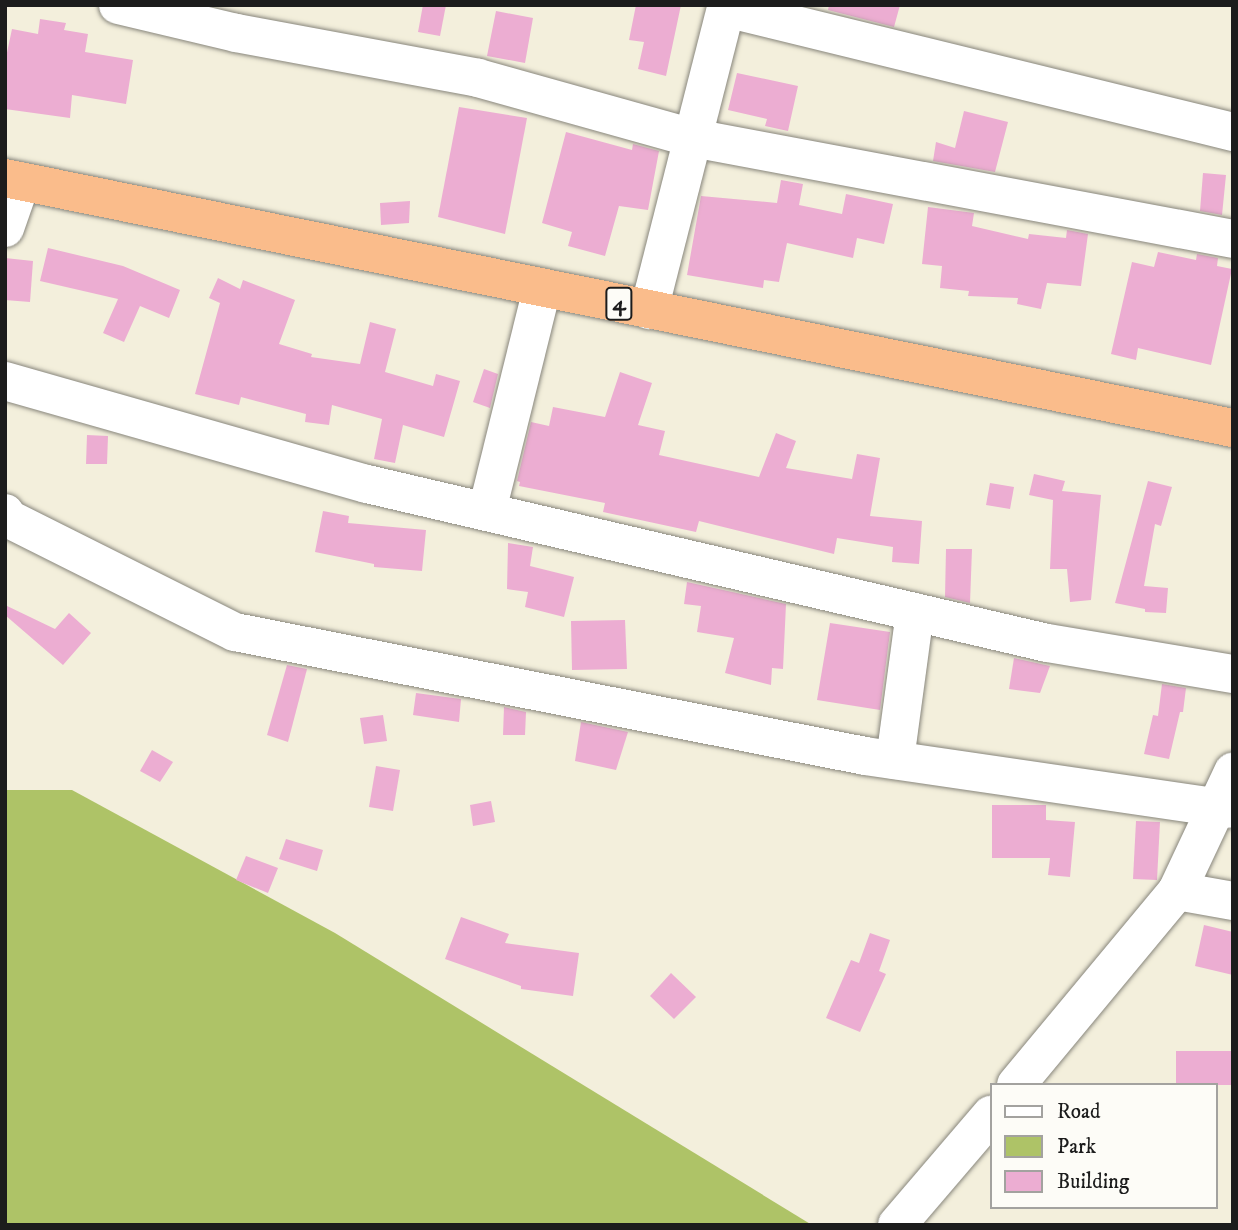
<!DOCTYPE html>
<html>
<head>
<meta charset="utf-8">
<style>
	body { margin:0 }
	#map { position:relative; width:1238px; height:1230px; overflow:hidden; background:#f3efdc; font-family:"IM FELL DW Pica",serif }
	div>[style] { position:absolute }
	.green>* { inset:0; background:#aec367 }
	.building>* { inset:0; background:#ecadd2 }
	.roads { filter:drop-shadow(0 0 2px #88867c) drop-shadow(0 0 2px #88867c) }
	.minor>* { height:38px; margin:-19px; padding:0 19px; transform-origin:19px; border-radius:19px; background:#fff }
	.highway>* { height:38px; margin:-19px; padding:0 19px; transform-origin:19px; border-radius:19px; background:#fabc8b }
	span { translate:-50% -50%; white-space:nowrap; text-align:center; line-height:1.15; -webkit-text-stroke:5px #fdfcf7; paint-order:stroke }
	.shield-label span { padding:2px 5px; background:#fdfcf7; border:2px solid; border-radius:5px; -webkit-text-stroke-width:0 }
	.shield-label { font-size:23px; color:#1c1c1c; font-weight:700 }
	.frame { position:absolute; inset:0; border:7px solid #1c1c1c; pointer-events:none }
	.legend { position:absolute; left:990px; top:1083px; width:228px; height:126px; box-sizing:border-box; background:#fdfcf7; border:2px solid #a3a29f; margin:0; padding:9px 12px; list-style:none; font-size:21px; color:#1c1c1c }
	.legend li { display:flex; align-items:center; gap:14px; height:35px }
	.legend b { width:35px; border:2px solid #a3a29f }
</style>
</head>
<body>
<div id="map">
	<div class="green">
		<div style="clip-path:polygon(5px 790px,72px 790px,335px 933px,812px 1225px,5px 1225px)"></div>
	</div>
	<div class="building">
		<div style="clip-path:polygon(423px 5px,446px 5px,440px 36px,418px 32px)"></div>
		<div style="clip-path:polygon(636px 5px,681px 5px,666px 76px,638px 69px,644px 42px,629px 40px)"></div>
		<div style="clip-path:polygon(829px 5px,900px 5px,894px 27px,828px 10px)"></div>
		<div style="clip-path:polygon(496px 11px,533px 18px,525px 63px,487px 56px)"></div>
		<div style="clip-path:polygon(40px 19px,66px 23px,64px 30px,88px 34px,85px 52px,133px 60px,126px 104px,72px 95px,70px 118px,5px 109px,5px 62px,12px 29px,38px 34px)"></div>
		<div style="clip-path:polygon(737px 73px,798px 86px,788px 131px,765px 126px,767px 119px,728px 110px)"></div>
		<div style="clip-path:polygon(459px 107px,527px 118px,505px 234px,438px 217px)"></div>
		<div style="clip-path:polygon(964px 111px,1008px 122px,995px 172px,933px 161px,936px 142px,955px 148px)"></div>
		<div style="clip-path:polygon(566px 132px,632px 150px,633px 144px,659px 151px,648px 210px,619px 206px,605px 256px,568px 246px,572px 232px,542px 223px)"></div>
		<div style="clip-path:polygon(1203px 173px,1226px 175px,1222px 215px,1200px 211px)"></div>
		<div style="clip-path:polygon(781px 180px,803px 184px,799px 205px,842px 214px,846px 194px,893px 204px,884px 244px,857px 238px,853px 258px,787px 243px,779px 282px,764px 280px,763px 288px,687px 275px,701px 196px,777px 203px)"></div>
		<div style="clip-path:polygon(410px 201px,409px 223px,381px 225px,380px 203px)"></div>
		<div style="clip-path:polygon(928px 207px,974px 213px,972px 226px,1028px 239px,1029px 234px,1066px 238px,1067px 230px,1088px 234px,1081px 286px,1047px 283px,1041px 309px,1017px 304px,1018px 298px,968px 296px,969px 291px,940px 288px,942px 266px,922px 264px)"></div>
		<div style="clip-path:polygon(48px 248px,123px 266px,180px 290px,169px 318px,140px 306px,124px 342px,103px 333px,118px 299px,40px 281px)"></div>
		<div style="clip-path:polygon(1158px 252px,1196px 260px,1197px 254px,1218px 258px,1217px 266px,1232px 269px,1211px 365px,1138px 348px,1136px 360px,1111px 354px,1132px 262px,1154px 267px)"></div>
		<div style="clip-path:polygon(5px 258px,33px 261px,30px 302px,5px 300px)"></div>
		<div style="clip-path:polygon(218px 278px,240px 289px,243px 280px,295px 300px,279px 344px,312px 354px,311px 357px,360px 364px,370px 322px,396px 329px,385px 372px,433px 386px,436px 374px,460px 381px,444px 437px,403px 425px,395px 463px,374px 459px,382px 419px,332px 405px,329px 425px,305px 422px,306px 414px,241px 397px,239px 405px,195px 394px,220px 303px,209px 298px)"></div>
		<div style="clip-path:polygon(484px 369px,498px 374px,490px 408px,473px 402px)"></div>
		<div style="clip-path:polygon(620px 372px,652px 383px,638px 425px,665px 431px,659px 455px,759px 477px,776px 433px,796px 441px,786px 468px,852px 479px,857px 454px,880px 458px,870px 516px,922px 521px,919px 564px,892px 562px,893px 547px,837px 538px,834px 554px,699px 521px,696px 532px,603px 512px,605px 503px,519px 486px,520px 482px,517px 481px,531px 422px,549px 426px,553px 407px,605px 417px)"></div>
		<div style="clip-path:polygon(87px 435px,108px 436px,107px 464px,86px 464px)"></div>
		<div style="clip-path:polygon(1034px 474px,1065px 481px,1062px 491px,1101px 495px,1091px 600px,1070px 602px,1067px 569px,1050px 569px,1053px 500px,1029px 495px)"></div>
		<div style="clip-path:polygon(1148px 481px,1172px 487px,1161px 526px,1155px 524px,1144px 586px,1168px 588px,1166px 613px,1145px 612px,1145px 609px,1115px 603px)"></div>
		<div style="clip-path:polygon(990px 483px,1014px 487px,1010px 509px,986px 505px)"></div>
		<div style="clip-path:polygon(323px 511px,349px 516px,348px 523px,426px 530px,422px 571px,374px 567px,374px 564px,315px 552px)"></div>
		<div style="clip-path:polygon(508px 543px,533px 547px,530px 566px,574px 577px,564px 617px,525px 607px,528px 592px,507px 589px)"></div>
		<div style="clip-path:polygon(946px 549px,972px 549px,970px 603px,945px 597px)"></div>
		<div style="clip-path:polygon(687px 582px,786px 604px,783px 669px,772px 668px,771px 685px,725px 673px,734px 638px,697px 632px,701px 606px,684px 604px)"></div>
		<div style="clip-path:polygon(5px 605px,55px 629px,69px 613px,91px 633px,63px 665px,5px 615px)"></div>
		<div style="clip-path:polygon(625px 620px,627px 669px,572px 670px,571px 621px)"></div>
		<div style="clip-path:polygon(830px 623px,890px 632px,880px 710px,817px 700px)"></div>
		<div style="clip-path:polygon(1014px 658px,1050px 666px,1040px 693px,1009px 689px)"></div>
		<div style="clip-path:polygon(287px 665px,307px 669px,288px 742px,267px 735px)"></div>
		<div style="clip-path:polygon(1162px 684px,1186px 688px,1183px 712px,1180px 712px,1169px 759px,1144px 754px,1153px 715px,1158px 716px)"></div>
		<div style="clip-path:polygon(416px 693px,461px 699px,459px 722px,413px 715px)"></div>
		<div style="clip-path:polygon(504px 707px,526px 712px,525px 735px,503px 735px)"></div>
		<div style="clip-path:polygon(383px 715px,387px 741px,364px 744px,360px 718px)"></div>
		<div style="clip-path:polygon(581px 722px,628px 732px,616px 770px,575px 761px)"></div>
		<div style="clip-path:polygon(152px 750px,173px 762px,160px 782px,140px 771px)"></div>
		<div style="clip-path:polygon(376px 766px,400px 770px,393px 811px,369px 807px)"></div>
		<div style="clip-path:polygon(491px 801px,495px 822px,473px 826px,470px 805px)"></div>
		<div style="clip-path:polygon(992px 805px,1046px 805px,1046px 820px,1075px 822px,1070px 877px,1048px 875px,1050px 858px,992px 858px)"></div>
		<div style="clip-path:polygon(1136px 821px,1160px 822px,1157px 880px,1133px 879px)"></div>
		<div style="clip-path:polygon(286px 839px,323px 850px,317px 871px,279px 859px)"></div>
		<div style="clip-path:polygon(246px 856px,278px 868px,268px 893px,236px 880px)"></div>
		<div style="clip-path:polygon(461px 917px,509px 934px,505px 943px,579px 953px,573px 996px,521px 989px,521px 986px,445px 959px)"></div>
		<div style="clip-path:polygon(1204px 925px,1233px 932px,1233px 975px,1195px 966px)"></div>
		<div style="clip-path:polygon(870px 933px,890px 940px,879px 971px,886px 974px,860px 1032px,826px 1018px,851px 960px,859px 963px)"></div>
		<div style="clip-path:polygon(671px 973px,696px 997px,674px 1019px,650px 996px)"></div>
		<div style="clip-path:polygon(1176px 1051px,1233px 1051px,1233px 1085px,1176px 1085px)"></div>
	</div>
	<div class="roads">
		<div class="minor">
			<div style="left:118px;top:5px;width:121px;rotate:13.3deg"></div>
			<div style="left:236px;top:33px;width:246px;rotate:10.5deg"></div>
			<div style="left:478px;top:78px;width:223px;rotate:15.6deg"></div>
			<div style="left:693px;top:138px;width:549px;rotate:10.59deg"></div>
			<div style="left:726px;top:8px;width:522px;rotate:13.74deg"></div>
			<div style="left:5px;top:228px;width:49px;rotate:-70.8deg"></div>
			<div style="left:649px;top:310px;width:315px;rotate:-75.7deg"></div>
			<div style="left:5px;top:381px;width:376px;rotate:15.9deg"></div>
			<div style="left:367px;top:484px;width:698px;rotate:13.16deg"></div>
			<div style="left:1047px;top:643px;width:189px;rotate:9.5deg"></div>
			<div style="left:487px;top:511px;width:230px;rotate:-76.1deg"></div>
			<div style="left:5px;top:513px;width:5px;rotate:68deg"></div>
			<div style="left:7px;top:518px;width:255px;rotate:26.6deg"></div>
			<div style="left:235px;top:632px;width:642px;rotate:11.13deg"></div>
			<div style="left:865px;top:756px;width:367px;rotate:8.3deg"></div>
			<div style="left:895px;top:760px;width:149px;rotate:-82.3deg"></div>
			<div style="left:1177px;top:891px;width:57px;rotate:10.1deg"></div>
			<div style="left:1016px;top:1085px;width:252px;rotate:-50.3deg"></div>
			<div style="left:1177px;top:891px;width:132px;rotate:-64.8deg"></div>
			<div style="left:897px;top:1225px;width:145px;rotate:-49.5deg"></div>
		</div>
		<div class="highway">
			<div style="left:5px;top:178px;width:1253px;rotate:11.51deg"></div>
		</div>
	</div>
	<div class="shield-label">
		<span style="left:619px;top:304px">4</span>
	</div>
	<div class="frame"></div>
	<ul class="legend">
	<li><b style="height:9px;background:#fff"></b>Road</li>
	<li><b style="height:19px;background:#aec367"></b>Park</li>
	<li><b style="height:19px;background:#ecadd2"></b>Building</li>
	</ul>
</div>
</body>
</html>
